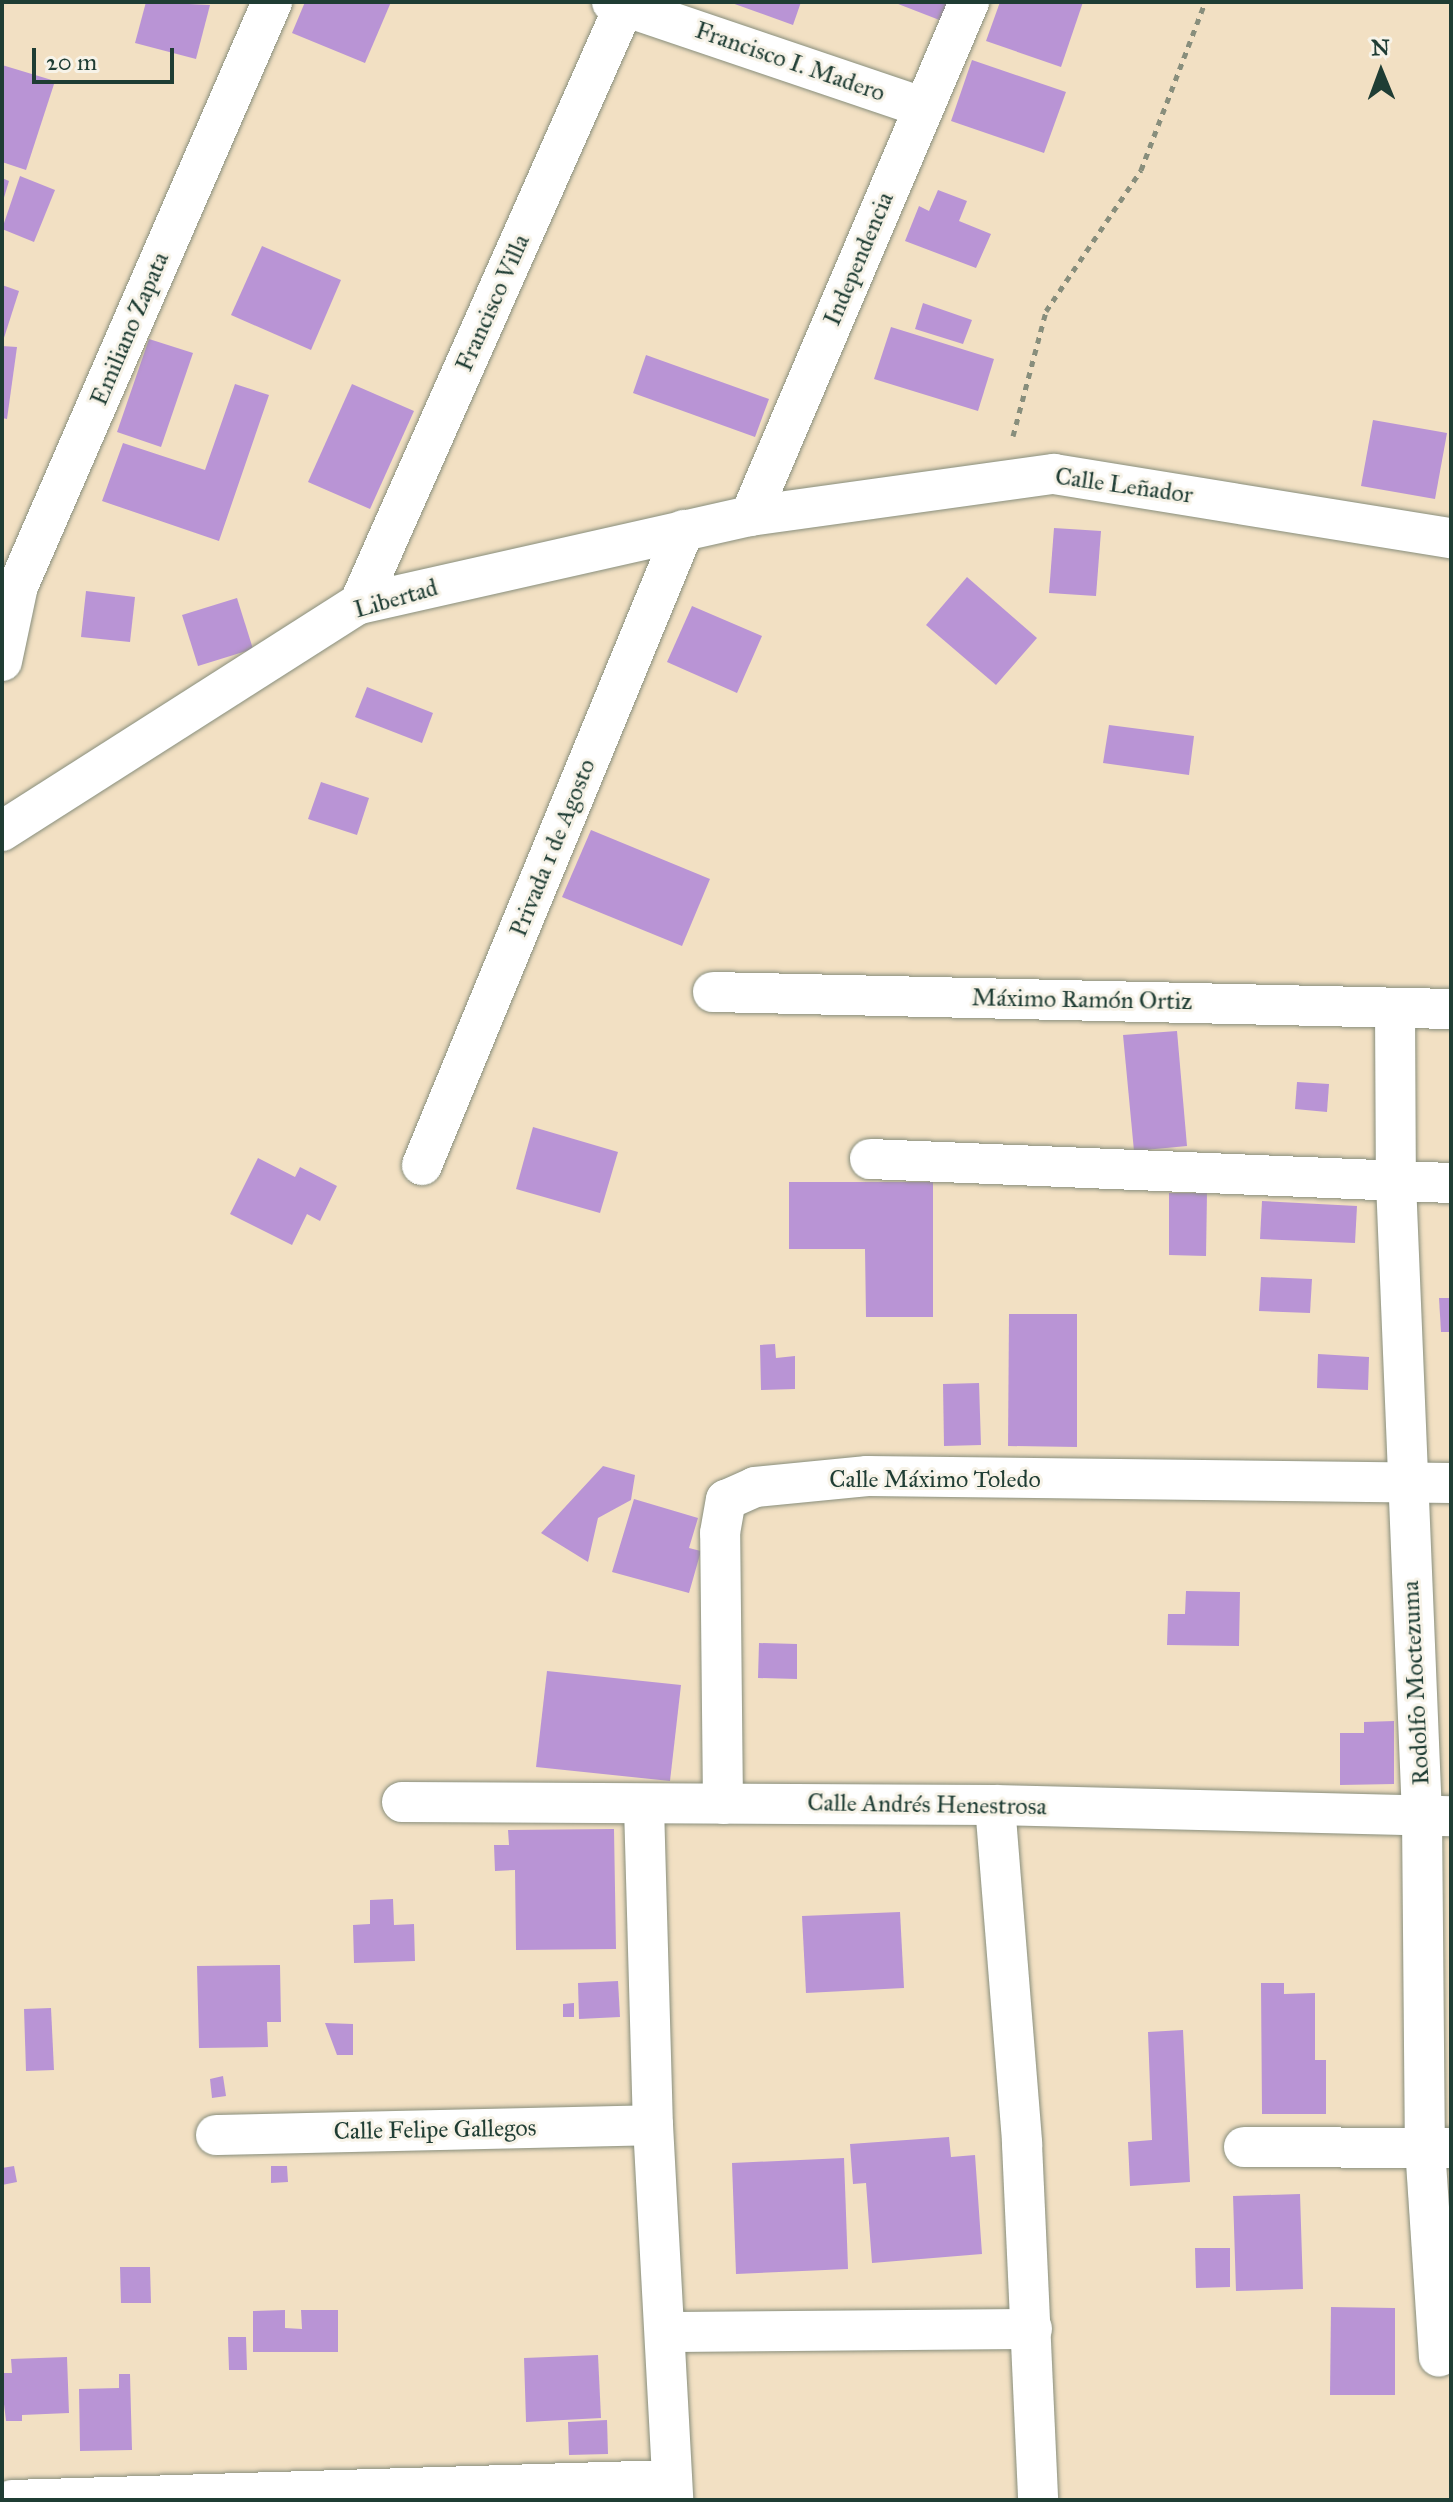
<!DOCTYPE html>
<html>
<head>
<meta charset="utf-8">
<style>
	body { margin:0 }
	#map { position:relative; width:1453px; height:2502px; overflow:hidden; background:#f2e0c3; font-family:"IM FELL Great Primer",serif }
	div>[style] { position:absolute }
	.building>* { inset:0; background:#b994d5 }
	.path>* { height:5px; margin-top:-2.5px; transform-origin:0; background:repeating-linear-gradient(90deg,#888e7c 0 6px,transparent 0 12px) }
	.roads { filter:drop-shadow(0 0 2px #888e7c) drop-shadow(0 0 2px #888e7c) }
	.minor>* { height:40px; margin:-20px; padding:0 20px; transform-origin:20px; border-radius:20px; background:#fff }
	span { translate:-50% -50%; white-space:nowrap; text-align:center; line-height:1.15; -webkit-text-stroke:6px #f7f3e8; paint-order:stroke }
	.street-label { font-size:24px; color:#1f3d34 }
	.frame { position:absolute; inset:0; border:4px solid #1f3d34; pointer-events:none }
	.north { position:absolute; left:1341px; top:32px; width:80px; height:80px; -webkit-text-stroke:6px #f7f3e8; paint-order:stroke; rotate:359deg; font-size:22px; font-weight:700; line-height:32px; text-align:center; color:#1f3d34 }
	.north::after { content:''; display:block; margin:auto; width:28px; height:36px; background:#1f3d34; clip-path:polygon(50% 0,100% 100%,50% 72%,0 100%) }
	.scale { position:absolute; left:32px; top:48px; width:142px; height:36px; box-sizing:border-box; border:4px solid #1f3d34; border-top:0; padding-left:10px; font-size:24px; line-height:28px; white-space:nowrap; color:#1f3d34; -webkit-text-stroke:6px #f7f3e8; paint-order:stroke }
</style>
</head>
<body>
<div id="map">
	<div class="building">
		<div style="clip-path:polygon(146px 2px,210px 5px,196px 59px,135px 43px)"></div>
		<div style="clip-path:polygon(305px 2px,391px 2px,365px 63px,292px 33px)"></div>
		<div style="clip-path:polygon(729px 2px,801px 2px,793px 25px)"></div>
		<div style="clip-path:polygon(893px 2px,949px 2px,942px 21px)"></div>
		<div style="clip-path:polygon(1000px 2px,1083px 2px,1061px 67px,986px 41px)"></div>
		<div style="clip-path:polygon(972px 60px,1066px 92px,1044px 153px,951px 121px)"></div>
		<div style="clip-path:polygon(2px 65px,55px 81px,26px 170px,2px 162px)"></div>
		<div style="clip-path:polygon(20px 176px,55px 190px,34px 242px,2px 229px)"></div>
		<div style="clip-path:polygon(2px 178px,9px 181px,3px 201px,2px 201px)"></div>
		<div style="clip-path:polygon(938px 190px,967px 201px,959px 221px,991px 234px,976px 268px,905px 241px,919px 206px,929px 211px)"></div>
		<div style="clip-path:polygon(262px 246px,341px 280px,311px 350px,231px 315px)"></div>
		<div style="clip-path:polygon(2px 285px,19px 291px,3px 341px,2px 341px)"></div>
		<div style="clip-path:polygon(923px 303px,972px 320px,963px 344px,915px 329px)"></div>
		<div style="clip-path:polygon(891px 327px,994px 359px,978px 411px,874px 379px)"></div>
		<div style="clip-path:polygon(149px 339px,193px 353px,161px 447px,117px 432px)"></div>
		<div style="clip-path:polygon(2px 346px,17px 347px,7px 419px,2px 418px)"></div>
		<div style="clip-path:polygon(646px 355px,769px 399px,755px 437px,633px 393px)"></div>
		<div style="clip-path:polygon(235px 384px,269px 395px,219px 541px,102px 501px,123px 443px,205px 470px)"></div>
		<div style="clip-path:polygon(352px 384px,414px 411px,370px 509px,308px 482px)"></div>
		<div style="clip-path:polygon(1373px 420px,1447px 433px,1435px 499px,1361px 486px)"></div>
		<div style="clip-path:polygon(1054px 528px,1101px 531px,1096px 596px,1049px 593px)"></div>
		<div style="clip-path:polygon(967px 577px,1037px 638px,996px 685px,926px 625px)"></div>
		<div style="clip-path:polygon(86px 591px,135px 597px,130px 642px,81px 637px)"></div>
		<div style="clip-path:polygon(237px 598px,253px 649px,198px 666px,182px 615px)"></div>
		<div style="clip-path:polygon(692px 606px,762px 636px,737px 693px,667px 662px)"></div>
		<div style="clip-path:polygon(367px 687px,433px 713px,422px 743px,355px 717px)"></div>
		<div style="clip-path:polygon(1109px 725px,1194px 736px,1189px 775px,1103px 763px)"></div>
		<div style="clip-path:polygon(321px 782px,369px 798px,357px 835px,308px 819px)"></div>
		<div style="clip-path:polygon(591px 830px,710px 879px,682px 946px,562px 897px)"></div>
		<div style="clip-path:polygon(1177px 1031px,1187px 1146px,1134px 1151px,1123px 1035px)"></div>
		<div style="clip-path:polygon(1297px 1082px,1329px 1084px,1327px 1112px,1295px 1109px)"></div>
		<div style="clip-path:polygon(533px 1127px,618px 1152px,600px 1213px,516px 1189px)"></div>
		<div style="clip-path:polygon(258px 1158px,295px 1177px,300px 1167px,337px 1186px,320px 1221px,307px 1214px,292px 1245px,230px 1214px)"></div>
		<div style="clip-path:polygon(789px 1182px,933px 1182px,933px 1317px,866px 1317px,865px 1249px,789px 1249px)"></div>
		<div style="clip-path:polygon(1169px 1193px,1207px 1193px,1206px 1256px,1169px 1255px)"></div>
		<div style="clip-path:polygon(1262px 1201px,1357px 1206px,1355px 1243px,1260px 1239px)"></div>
		<div style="clip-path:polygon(1261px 1277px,1312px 1279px,1310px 1313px,1259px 1311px)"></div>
		<div style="clip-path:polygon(1439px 1298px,1451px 1298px,1451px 1332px,1441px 1332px)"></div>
		<div style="clip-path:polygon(1009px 1314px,1077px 1314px,1077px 1447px,1008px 1446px)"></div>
		<div style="clip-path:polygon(775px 1344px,776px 1358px,795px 1356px,795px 1389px,761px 1390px,760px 1345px)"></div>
		<div style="clip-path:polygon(1318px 1354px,1369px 1357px,1368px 1390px,1317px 1388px)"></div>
		<div style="clip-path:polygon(979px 1383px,981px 1445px,944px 1446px,943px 1384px)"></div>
		<div style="clip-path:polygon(603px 1466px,635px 1475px,631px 1500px,598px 1518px,588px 1562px,541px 1533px)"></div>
		<div style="clip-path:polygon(634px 1499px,698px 1518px,689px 1548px,701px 1551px,689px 1593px,612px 1572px)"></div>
		<div style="clip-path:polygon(1186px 1591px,1240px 1592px,1239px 1646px,1167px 1645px,1168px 1614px,1185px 1614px)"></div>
		<div style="clip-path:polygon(759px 1643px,797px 1644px,797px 1679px,758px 1678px)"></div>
		<div style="clip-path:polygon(547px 1671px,681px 1685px,670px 1781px,536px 1767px)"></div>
		<div style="clip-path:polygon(1394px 1721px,1394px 1784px,1340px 1785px,1340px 1733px,1364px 1733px,1364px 1722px)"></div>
		<div style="clip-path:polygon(614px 1829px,616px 1949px,516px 1950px,515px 1870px,495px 1871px,494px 1845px,509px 1845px,508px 1830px)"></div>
		<div style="clip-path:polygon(393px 1899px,394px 1925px,414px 1924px,415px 1961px,354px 1963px,353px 1925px,370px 1924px,370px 1900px)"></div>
		<div style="clip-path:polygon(900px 1912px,904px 1988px,806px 1993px,802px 1916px)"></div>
		<div style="clip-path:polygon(280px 1965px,281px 2022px,267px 2022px,268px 2047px,199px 2048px,197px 1966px)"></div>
		<div style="clip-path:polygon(618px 1981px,620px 2017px,579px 2019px,578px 1983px)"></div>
		<div style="clip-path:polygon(1261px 1983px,1284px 1983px,1284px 1994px,1315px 1993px,1315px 2060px,1326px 2060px,1326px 2114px,1262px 2114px)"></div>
		<div style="clip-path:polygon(574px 2003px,574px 2017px,563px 2017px,563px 2004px)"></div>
		<div style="clip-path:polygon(51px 2008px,54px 2070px,26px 2071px,24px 2009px)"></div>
		<div style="clip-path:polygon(325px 2023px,353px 2024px,353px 2055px,337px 2055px)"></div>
		<div style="clip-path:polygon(1183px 2030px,1190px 2182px,1130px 2186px,1128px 2142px,1152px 2140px,1148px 2032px)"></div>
		<div style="clip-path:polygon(223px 2076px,226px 2096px,212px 2098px,210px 2079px)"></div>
		<div style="clip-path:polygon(949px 2137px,951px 2157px,975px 2155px,982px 2254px,872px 2263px,866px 2183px,853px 2184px,850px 2144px)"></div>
		<div style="clip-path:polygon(844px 2158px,848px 2269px,736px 2274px,732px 2163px)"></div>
		<div style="clip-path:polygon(14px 2166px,17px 2182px,2px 2185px,2px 2168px)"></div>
		<div style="clip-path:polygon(271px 2166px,287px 2166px,288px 2182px,271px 2183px)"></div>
		<div style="clip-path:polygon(1300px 2194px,1303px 2289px,1236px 2291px,1233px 2196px)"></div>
		<div style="clip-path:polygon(1195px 2248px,1230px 2248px,1230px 2287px,1196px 2288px)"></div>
		<div style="clip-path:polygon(120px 2267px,150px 2267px,151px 2303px,121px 2303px)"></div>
		<div style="clip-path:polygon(1331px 2307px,1395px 2308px,1395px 2395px,1330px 2395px)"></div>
		<div style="clip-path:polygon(285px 2310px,285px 2328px,302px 2329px,301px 2310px,338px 2310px,338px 2352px,253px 2352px,253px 2311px)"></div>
		<div style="clip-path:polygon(228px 2337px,246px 2337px,247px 2370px,229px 2370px)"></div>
		<div style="clip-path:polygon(598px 2355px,601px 2418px,526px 2422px,524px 2358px)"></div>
		<div style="clip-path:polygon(67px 2357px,69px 2413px,22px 2415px,22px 2421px,6px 2421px,2px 2387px,3px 2373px,12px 2373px,11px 2359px)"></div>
		<div style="clip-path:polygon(119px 2374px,130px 2374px,132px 2450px,80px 2451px,79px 2389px,119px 2388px)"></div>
		<div style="clip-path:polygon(607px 2420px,608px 2454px,569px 2455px,568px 2422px)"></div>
	</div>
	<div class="path">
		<div style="left:1013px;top:436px;width:129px;rotate:-75.2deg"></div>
		<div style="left:1046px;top:311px;width:170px;rotate:-56deg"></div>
		<div style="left:1141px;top:170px;width:180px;rotate:-69.1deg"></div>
	</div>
	<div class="roads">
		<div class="minor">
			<div style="left:612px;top:2px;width:328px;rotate:18.7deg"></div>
			<div style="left:750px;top:516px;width:559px;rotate:-66.92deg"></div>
			<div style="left:359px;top:604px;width:659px;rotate:-66.08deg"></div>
			<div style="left:2px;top:661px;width:77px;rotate:-78deg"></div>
			<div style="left:18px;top:586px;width:637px;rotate:-66.49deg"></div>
			<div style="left:2px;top:831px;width:423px;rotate:-32.5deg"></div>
			<div style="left:359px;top:604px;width:401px;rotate:-12.7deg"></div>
			<div style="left:750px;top:516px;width:307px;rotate:-7.9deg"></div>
			<div style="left:1054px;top:474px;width:402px;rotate:9.2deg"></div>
			<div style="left:713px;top:992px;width:738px;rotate:1.32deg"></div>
			<div style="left:1395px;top:1008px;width:174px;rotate:89.7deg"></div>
			<div style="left:1396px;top:1182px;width:635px;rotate:87.65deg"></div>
			<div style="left:1422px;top:1816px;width:331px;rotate:89.5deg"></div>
			<div style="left:1425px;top:2147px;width:210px;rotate:86.2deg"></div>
			<div style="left:870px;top:1159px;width:581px;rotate:2.37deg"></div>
			<div style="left:422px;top:1165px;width:687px;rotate:-67.58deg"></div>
			<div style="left:402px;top:1802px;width:593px;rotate:0.29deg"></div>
			<div style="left:995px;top:1805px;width:456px;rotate:1.4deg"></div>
			<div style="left:723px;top:1804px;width:271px;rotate:-90.6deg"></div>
			<div style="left:720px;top:1533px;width:34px;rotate:-80deg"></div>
			<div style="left:726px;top:1500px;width:32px;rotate:-24deg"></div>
			<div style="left:755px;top:1487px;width:113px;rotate:-5.6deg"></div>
			<div style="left:867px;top:1476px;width:584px;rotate:0.69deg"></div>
			<div style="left:995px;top:1805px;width:340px;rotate:85.4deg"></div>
			<div style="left:1022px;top:2144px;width:356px;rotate:87.4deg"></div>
			<div style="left:644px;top:1806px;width:319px;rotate:88.4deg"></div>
			<div style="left:653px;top:2125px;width:376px;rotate:86.9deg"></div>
			<div style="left:216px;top:2135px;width:437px;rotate:-1.3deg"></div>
			<div style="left:1244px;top:2147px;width:207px;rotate:0.3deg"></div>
			<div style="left:666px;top:2332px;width:366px;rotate:-0.5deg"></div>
			<div style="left:12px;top:2500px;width:660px;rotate:-1.74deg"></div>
		</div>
	</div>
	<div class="street-label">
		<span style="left:790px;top:62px;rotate:19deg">Francisco I. Madero</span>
		<span style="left:859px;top:259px;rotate:-67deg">Independencia</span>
		<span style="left:493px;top:303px;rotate:-66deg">Francisco Villa</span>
		<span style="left:130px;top:329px;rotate:-67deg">Emiliano Zapata</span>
		<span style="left:1124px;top:486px;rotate:8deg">Calle Leñador</span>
		<span style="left:396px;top:599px;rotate:-16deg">Libertad</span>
		<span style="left:553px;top:848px;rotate:-68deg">Privada 1 de Agosto</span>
		<span style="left:1082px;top:1000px;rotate:1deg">Máximo Ramón Ortiz</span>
		<span style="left:935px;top:1480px">Calle Máximo Toledo</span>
		<span style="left:1416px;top:1683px;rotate:-93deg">Rodolfo Moctezuma</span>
		<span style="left:927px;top:1805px;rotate:1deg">Calle Andrés Henestrosa</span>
		<span style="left:435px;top:2130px;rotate:-1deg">Calle Felipe Gallegos</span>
	</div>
	<div class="frame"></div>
	<div class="north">N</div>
	<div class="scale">20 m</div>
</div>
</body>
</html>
